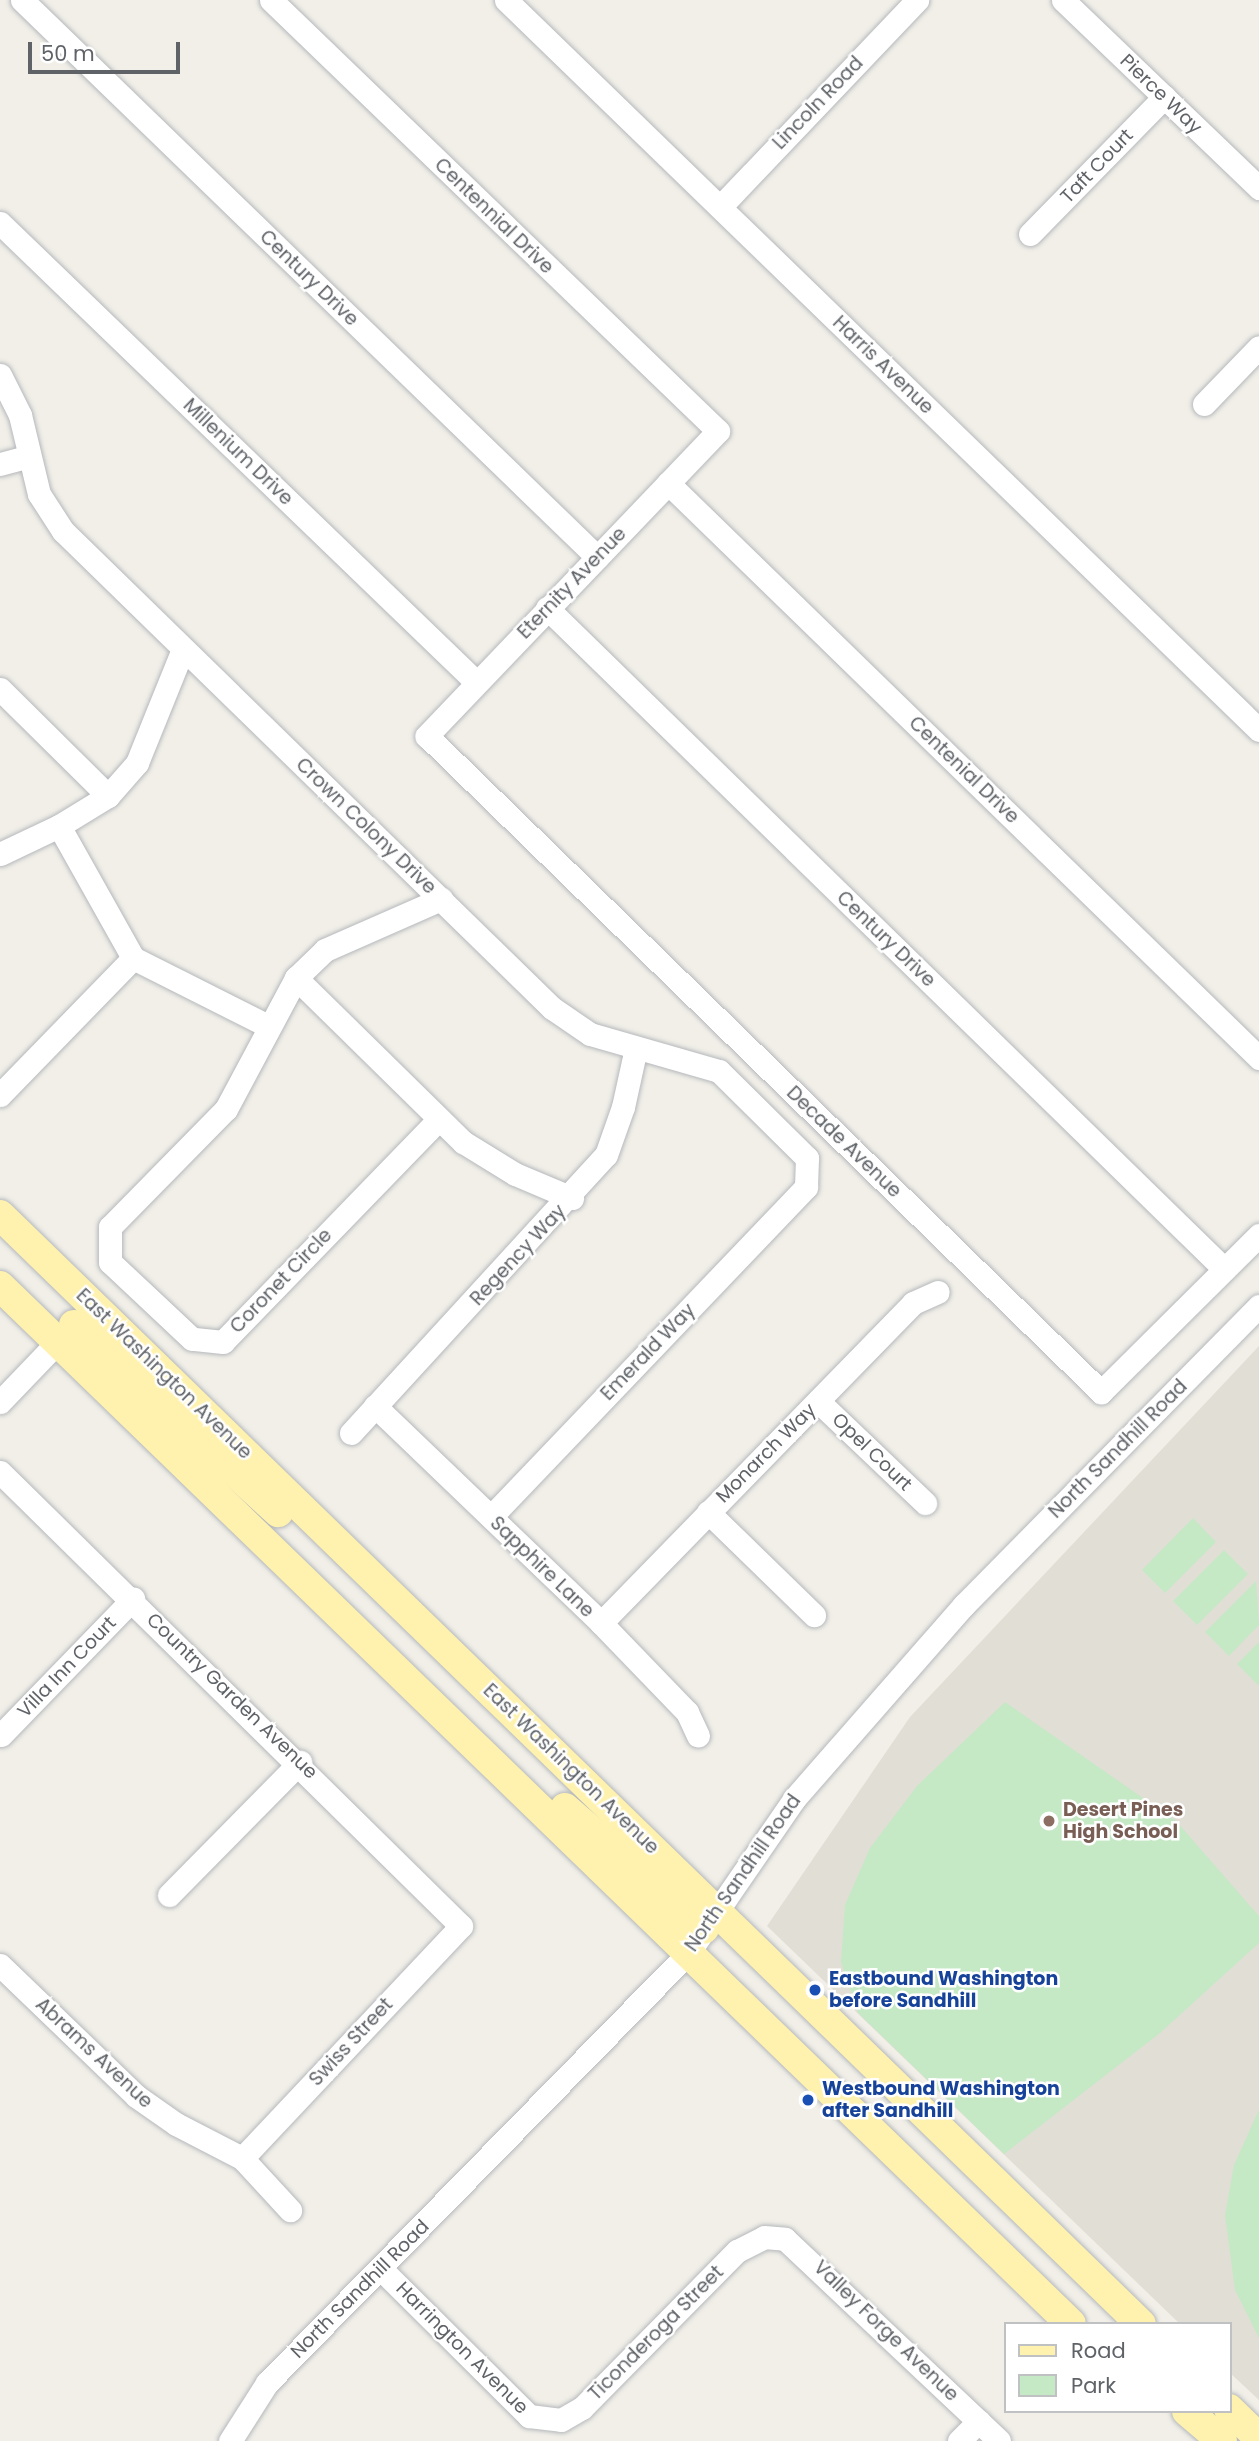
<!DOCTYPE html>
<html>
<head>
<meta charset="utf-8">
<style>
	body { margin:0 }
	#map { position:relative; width:1259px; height:2441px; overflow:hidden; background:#f1efe8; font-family:Poppins,sans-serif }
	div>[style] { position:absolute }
	.education>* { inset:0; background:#e1ded6 }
	.green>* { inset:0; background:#c5e8c5 }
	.roads { filter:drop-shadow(0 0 2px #b5b8bc) drop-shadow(0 0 2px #b5b8bc) }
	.minor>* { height:23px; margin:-11.5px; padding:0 11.5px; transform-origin:11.5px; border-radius:11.5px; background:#fff }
	.major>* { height:30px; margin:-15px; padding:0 15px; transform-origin:15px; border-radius:15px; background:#fff2af }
	.dots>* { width:19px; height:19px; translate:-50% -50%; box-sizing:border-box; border:4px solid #fff; border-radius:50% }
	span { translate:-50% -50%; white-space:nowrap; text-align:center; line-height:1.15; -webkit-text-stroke:5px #fff; paint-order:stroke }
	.street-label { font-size:19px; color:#5f6368 }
	.education-label { font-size:19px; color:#785e54; font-weight:700 }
	.left { translate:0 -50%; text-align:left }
	.transit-label { font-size:19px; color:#164399; font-weight:700 }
	.legend { position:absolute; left:1004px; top:2322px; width:228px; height:91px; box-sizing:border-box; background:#fff; border:2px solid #bfc1c3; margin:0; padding:9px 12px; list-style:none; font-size:21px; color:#5f6368 }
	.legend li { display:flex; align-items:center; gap:14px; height:35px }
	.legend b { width:35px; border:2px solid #bfc1c3 }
	.scale { position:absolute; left:28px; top:42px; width:152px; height:32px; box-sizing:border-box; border:4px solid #5f6368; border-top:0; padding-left:9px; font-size:21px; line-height:24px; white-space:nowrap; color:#5f6368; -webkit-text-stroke:5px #fff; paint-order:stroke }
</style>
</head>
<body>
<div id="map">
	<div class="education">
		<div style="clip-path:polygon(1259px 1346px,1259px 2400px,1229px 2372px,1229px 2324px,1180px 2324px,767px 1926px,910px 1717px)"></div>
	</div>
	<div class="green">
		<div style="clip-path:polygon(1193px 1518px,1216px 1542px,1165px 1593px,1142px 1570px)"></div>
		<div style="clip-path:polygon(1224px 1550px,1248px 1574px,1197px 1625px,1173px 1601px)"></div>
		<div style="clip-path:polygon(1256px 1581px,1259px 1625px,1229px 1656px,1205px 1632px)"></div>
		<div style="clip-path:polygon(1259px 1642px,1259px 1686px,1237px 1664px)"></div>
		<div style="clip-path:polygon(1005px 1702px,1176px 1821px,1259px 1916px,1259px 1943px,1160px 2033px,1004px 2154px,858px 2013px,841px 1962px,845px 1905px,870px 1848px,917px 1786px)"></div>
		<div style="clip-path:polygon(1259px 2110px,1259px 2338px,1235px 2290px,1225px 2215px,1234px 2165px)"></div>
	</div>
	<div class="roads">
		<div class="minor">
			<div style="left:22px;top:0;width:801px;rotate:44.09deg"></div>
			<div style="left:271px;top:0;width:621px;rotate:43.96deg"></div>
			<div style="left:718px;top:431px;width:422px;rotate:133.7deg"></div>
			<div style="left:427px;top:736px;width:941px;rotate:44.22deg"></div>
			<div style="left:1101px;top:1392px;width:223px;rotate:-44.8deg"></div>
			<div style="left:506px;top:0;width:1049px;rotate:44.11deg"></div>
			<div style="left:1063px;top:0;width:272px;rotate:43.8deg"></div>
			<div style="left:720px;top:207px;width:286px;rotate:-46.4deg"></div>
			<div style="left:0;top:223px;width:661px;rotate:43.96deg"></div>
			<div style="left:1030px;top:234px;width:192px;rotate:-45.6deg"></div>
			<div style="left:0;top:375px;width:45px;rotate:63.4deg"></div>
			<div style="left:20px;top:415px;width:81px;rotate:76.5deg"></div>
			<div style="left:39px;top:494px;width:44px;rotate:57deg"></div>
			<div style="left:63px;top:531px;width:683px;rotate:44.29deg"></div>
			<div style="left:552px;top:1008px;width:46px;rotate:34.4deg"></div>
			<div style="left:590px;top:1034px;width:134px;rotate:16deg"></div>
			<div style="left:719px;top:1071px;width:124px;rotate:44.7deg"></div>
			<div style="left:807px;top:1158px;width:29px;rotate:92deg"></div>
			<div style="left:806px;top:1187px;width:456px;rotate:133.7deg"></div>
			<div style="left:1204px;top:404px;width:79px;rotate:-46deg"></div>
			<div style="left:0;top:464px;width:30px;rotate:-15deg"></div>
			<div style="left:668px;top:483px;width:825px;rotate:44.21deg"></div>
			<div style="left:547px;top:608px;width:946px;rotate:44.31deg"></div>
			<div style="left:183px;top:649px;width:123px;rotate:112deg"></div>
			<div style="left:137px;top:763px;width:44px;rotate:131.3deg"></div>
			<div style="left:108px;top:796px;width:57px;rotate:148.5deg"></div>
			<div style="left:59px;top:826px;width:151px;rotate:60.7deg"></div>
			<div style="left:133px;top:958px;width:149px;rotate:26.7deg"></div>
			<div style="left:0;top:689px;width:152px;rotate:44.7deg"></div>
			<div style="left:0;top:854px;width:65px;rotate:-25.4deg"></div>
			<div style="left:296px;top:978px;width:234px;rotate:44.5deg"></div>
			<div style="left:463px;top:1142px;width:61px;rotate:31.6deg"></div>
			<div style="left:515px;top:1174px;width:62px;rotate:22.8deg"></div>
			<div style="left:0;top:1095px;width:191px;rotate:-45.8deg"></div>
			<div style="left:439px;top:1119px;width:310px;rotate:134.1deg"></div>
			<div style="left:223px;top:1342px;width:31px;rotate:-174deg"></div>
			<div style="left:192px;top:1339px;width:112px;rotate:-136.8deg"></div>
			<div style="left:110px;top:1262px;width:35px;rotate:-90deg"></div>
			<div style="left:110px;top:1227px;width:165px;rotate:-45.5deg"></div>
			<div style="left:226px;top:1109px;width:149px;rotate:-61.9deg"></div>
			<div style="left:296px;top:978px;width:40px;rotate:-44deg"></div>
			<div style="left:325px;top:950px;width:127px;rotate:-23.7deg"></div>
			<div style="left:818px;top:1401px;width:148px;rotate:43.6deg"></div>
			<div style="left:0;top:1402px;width:98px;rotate:-46.2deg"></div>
			<div style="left:375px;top:1406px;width:313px;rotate:43.8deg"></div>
			<div style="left:601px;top:1623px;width:124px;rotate:46deg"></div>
			<div style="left:687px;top:1712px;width:26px;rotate:65deg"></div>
			<div style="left:351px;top:1433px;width:377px;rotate:-47.5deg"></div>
			<div style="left:606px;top:1155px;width:51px;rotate:-70.5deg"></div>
			<div style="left:623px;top:1107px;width:60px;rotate:-77.6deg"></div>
			<div style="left:0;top:1472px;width:647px;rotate:44.56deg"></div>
			<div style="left:461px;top:1926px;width:319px;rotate:133.3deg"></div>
			<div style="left:708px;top:1512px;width:148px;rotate:44.2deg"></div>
			<div style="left:601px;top:1623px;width:447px;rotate:-45.7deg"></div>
			<div style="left:913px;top:1303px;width:27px;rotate:-24deg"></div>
			<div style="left:1px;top:1735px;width:190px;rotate:-45.9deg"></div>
			<div style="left:169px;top:1895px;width:187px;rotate:-45.4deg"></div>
			<div style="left:0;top:1965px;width:189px;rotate:43.9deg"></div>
			<div style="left:136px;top:2096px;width:49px;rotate:35deg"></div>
			<div style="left:176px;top:2124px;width:74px;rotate:27.3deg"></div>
			<div style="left:242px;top:2158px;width:71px;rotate:47.3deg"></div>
			<div style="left:381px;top:2269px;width:209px;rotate:44.8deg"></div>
			<div style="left:529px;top:2416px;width:32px;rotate:7deg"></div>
			<div style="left:561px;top:2420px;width:24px;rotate:-30deg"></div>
			<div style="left:582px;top:2408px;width:221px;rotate:-45.4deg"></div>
			<div style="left:737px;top:2251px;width:30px;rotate:-27deg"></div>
			<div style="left:764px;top:2237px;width:21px;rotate:5deg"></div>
			<div style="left:785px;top:2239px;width:294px;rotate:43.3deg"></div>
			<div style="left:230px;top:2441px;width:69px;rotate:-57.5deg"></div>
			<div style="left:267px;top:2383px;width:603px;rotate:-45.6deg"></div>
			<div style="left:689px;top:1952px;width:186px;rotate:-55.5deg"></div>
			<div style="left:794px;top:1799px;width:258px;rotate:-48.8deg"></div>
			<div style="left:964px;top:1605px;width:420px;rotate:-45.4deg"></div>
			<div style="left:959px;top:2441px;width:28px;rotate:-45deg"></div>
		</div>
		<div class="major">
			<div style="left:0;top:1215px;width:1591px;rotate:44.19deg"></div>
			<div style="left:0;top:1286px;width:1491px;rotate:44.1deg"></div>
			<div style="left:74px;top:1325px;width:277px;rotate:42.5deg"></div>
			<div style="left:565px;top:1808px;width:184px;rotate:41deg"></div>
			<div style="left:1229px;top:2409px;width:42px;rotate:44deg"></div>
			<div style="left:1187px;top:2411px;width:46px;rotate:40.6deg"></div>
		</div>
	</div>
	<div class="dots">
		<div style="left:1049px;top:1821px;background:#8d6e63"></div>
		<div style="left:815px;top:1990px;background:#1a4fb4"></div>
		<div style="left:808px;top:2100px;background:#1a4fb4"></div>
	</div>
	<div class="street-label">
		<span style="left:1161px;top:94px;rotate:44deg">Pierce Way</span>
		<span style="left:818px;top:103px;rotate:-46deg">Lincoln Road</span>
		<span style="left:1097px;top:166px;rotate:-46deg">Taft Court</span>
		<span style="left:494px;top:216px;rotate:44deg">Centennial Drive</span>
		<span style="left:309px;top:278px;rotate:44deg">Century Drive</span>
		<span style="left:883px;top:365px;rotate:44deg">Harris Avenue</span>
		<span style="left:238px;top:452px;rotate:44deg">Millenium Drive</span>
		<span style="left:572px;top:583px;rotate:-46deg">Eternity Avenue</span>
		<span style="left:964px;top:770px;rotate:44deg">Centenial Drive</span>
		<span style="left:366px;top:826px;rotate:44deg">Crown Colony Drive</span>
		<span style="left:886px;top:939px;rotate:44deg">Century Drive</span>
		<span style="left:844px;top:1142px;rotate:44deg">Decade Avenue</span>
		<span style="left:518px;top:1255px;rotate:-47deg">Regency Way</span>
		<span style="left:281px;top:1281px;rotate:-46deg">Coronet Circle</span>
		<span style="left:648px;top:1352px;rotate:-46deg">Emerald Way</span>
		<span style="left:164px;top:1374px;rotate:44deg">East Washington Avenue</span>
		<span style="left:1118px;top:1449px;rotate:-45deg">North Sandhill Road</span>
		<span style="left:872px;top:1452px;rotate:44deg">Opel Court</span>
		<span style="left:766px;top:1453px;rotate:-45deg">Monarch Way</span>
		<span style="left:542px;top:1567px;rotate:44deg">Sapphire Lane</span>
		<span style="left:67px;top:1667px;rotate:-46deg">Villa Inn Court</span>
		<span style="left:232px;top:1696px;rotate:44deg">Country Garden Avenue</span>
		<span style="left:571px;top:1769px;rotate:44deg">East Washington Avenue</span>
		<span style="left:743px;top:1873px;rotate:-55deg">North Sandhill Road</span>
		<span style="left:351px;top:2042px;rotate:-47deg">Swiss Street</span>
		<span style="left:94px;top:2053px;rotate:43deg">Abrams Avenue</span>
		<span style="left:360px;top:2289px;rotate:-45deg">North Sandhill Road</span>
		<span style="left:886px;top:2331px;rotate:44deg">Valley Forge Avenue</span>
		<span style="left:656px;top:2333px;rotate:-45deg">Ticonderoga Street</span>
		<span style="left:462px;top:2348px;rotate:45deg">Harrington Avenue</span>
	</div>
	<div class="education-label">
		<span class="left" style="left:1063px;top:1821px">Desert Pines<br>High School</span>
	</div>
	<div class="transit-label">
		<span class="left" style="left:829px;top:1990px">Eastbound Washington<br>before Sandhill</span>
		<span class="left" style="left:822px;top:2100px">Westbound Washington<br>after Sandhill</span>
	</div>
	<ul class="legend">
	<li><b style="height:9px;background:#fff2af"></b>Road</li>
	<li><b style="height:19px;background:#c5e8c5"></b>Park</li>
	</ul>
	<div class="scale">50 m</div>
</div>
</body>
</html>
